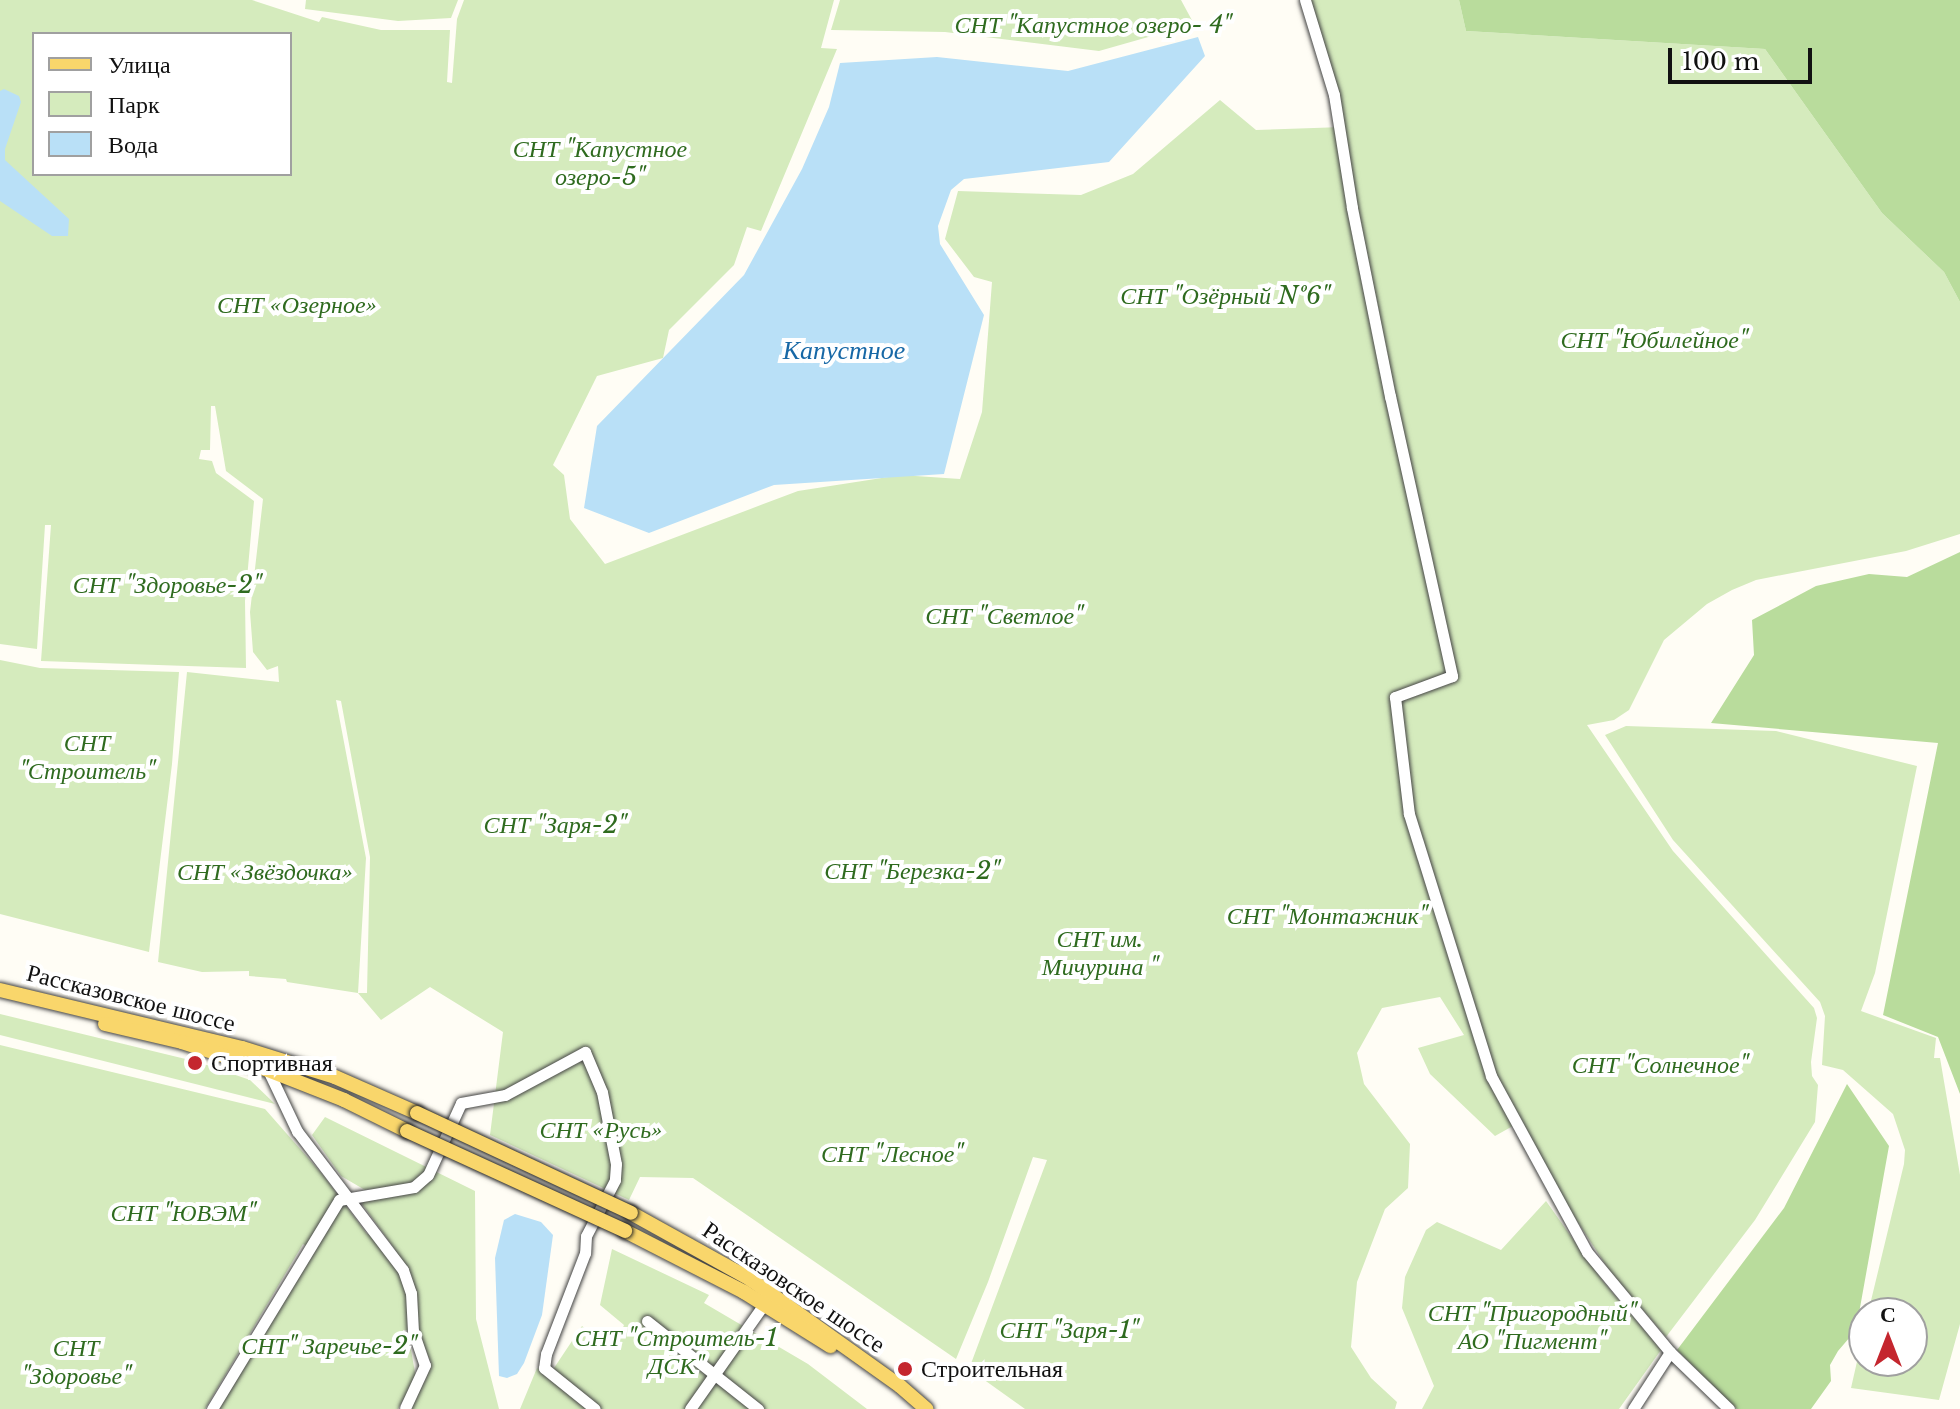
<!DOCTYPE html>
<html>
<head>
<meta charset="utf-8">
<style>
	body { margin:0 }
	#map { position:relative; width:1960px; height:1409px; overflow:hidden; background:#fffdf5; font-family:"Libre Baskerville",serif }
	div>[style] { position:absolute }
	.green>* { inset:0; background:#d5ebbd }
	.forest>* { inset:0; background:#b9dc9c }
	.water>* { inset:0; background:#b9e0f7 }
	.roads { filter:drop-shadow(0 0 2px #444) drop-shadow(0 0 2px #444) }
	.minor>* { height:11px; margin:-5.5px; padding:0 5.5px; transform-origin:5.5px; border-radius:5.5px; background:#fff }
	.major>* { height:14px; margin:-7px; padding:0 7px; transform-origin:7px; border-radius:7px; background:#f9d66b }
	.bridges { filter:drop-shadow(0 0 2px #222) drop-shadow(0 0 2px #222) }
	.major-bridge>* { height:14px; margin:-7px; padding:0 7px; transform-origin:7px; border-radius:7px; background:#f9d66b }
	.dots>* { width:22px; height:22px; translate:-50% -50%; box-sizing:border-box; border:4px solid #fff; border-radius:50% }
	span { translate:-50% -50%; white-space:nowrap; text-align:center; line-height:1.15; -webkit-text-stroke:8px #fff; paint-order:stroke }
	.park-label { font-size:24px; color:#2f6b1f; font-style:italic }
	.street-label { font-size:24px; color:#111 }
	.poi-label { font-size:24px; color:#111 }
	.left { translate:0 -50%; text-align:left }
	.water-label { font-size:26px; color:#1768a6; font-style:italic }
	.legend { position:absolute; left:32px; top:32px; width:260px; height:144px; box-sizing:border-box; background:#fff; border:2px solid #a0a0a0; margin:0; padding:10px 14px; list-style:none; font-size:24px; color:#111 }
	.legend li { display:flex; align-items:center; gap:16px; height:40px }
	.legend b { width:40px; border:2px solid #a0a0a0 }
	.north { position:absolute; left:1848px; top:1297px; width:80px; height:80px; box-sizing:border-box; background:#fff; border:2px solid #a0a0a0; border-radius:50%; rotate:0deg; font-size:22px; font-weight:700; line-height:32px; text-align:center; color:#111 }
	.north::after { content:''; display:block; margin:auto; width:28px; height:36px; background:#c4262e; clip-path:polygon(50% 0,100% 100%,50% 72%,0 100%) }
	.scale { position:absolute; left:1668px; top:48px; width:144px; height:36px; box-sizing:border-box; border:4px solid #111; border-top:0; padding-left:10px; font-size:24px; line-height:28px; white-space:nowrap; color:#111; -webkit-text-stroke:6px #fff; paint-order:stroke }
</style>
</head>
<body>
<div id="map">
	<div class="green">
		<div style="clip-path:polygon(evenodd,0 0,252px 0,319px 22px,322px 17px,381px 30px,450px 30px,447px 82px,452px 83px,457px 19px,464px 0,834px 0,821px 48px,837px 49px,761px 231px,747px 227px,734px 265px,669px 330px,663px 358px,597px 376px,553px 465px,564px 475px,570px 519px,605px 564px,798px 491px,901px 475px,960px 479px,982px 412px,992px 282px,974px 277px,945px 239px,958px 191px,1081px 195px,1133px 174px,1220px 100px,1256px 130px,1343px 127px,1308px 0,1459px 0,1466px 31px,1765px 49px,1882px 213px,1944px 272px,1960px 302px,1960px 534px,1906px 551px,1756px 580px,1732px 590px,1707px 604px,1664px 640px,1629px 710px,1614px 720px,1587px 725px,1673px 851px,1814px 1008px,1817px 1018px,1811px 1062px,1812px 1076px,1818px 1085px,1815px 1122px,1755px 1220px,1666px 1337px,1609px 1270px,1556px 1189px,1520px 1122px,1495px 1136px,1430px 1074px,1418px 1048px,1464px 1035px,1440px 997px,1382px 1008px,1357px 1053px,1364px 1084px,1410px 1144px,1408px 1188px,1385px 1209px,1357px 1282px,1351px 1347px,1371px 1378px,1397px 1402px,1395px 1409px,1025px 1409px,969px 1369px,1047px 1160px,1033px 1157px,988px 1282px,956px 1359px,693px 1178px,640px 1177px,629px 1200px,490px 1135px,503px 1032px,430px 987px,381px 1020px,358px 993px,287px 982px,286px 979px,249px 976px,249px 971px,202px 972px,158px 962px,187px 672px,279px 682px,278px 666px,267px 670px,253px 652px,250px 612px,263px 499px,226px 471px,215px 406px,211px 406px,210px 450px,201px 450px,199px 459px,212px 461px,216px 473px,254px 501px,245px 601px,246px 668px,41px 661px,51px 525px,45px 525px,37px 649px,0 644px,0 0,34px 34px,290px 34px,290px 174px,34px 174px,34px 34px,0 0,336px 700px,341px 701px,370px 857px,367px 993px,358px 993px,366px 858px,336px 700px)"></div>
		<div style="clip-path:polygon(306px 0,458px 0,451px 18px,398px 21px,305px 9px)"></div>
		<div style="clip-path:polygon(840px 0,1181px 0,1194px 24px,1099px 51px,945px 32px,831px 30px)"></div>
		<div style="clip-path:polygon(0 660px,40px 668px,179px 672px,172px 764px,149px 952px,0 914px)"></div>
		<div style="clip-path:polygon(1626px 726px,1776px 731px,1917px 766px,1875px 973px,1861px 1011px,1936px 1038px,1934px 1058px,1940px 1058px,1960px 1175px,1960px 1324px,1939px 1400px,1851px 1388px,1864px 1331px,1864px 1361px,1912px 1361px,1912px 1313px,1868px 1313px,1904px 1164px,1905px 1150px,1893px 1114px,1843px 1070px,1822px 1065px,1825px 1016px,1820px 1002px,1673px 840px,1605px 735px)"></div>
		<div style="clip-path:polygon(0 1014px,198px 1062px,250px 1080px,275px 1104px,0 1035px)"></div>
		<div style="clip-path:polygon(0 1045px,265px 1109px,323px 1175px,367px 1234px,372px 1235px,412px 1282px,394px 1248px,362px 1204px,370px 1189px,365px 1190px,341px 1176px,312px 1135px,325px 1117px,475px 1191px,476px 1319px,499px 1409px,408px 1409px,426px 1379px,431px 1363px,418px 1331px,403px 1330px,402px 1338px,409px 1339px,416px 1378px,398px 1409px,216px 1409px,312px 1249px,303px 1244px,205px 1409px,0 1409px)"></div>
		<div style="clip-path:polygon(1546px 1201px,1602px 1280px,1661px 1350px,1619px 1409px,1422px 1409px,1434px 1386px,1402px 1308px,1405px 1277px,1426px 1230px,1437px 1222px,1501px 1250px)"></div>
		<div style="clip-path:polygon(612px 1249px,709px 1295px,704px 1303px,808px 1364px,867px 1409px,520px 1409px,537px 1368px,548px 1377px,582px 1326px,614px 1350px,624px 1325px,600px 1305px)"></div>
	</div>
	<div class="forest">
		<div style="clip-path:polygon(1459px 0,1960px 0,1960px 302px,1944px 272px,1882px 213px,1765px 49px,1466px 31px)"></div>
		<div style="clip-path:polygon(1960px 552px,1960px 1094px,1938px 1037px,1883px 1015px,1938px 743px,1711px 723px,1754px 655px,1752px 620px,1816px 586px,1869px 574px,1907px 577px)"></div>
		<div style="clip-path:polygon(1847px 1084px,1889px 1146px,1856px 1330px,1838px 1351px,1830px 1365px,1831px 1381px,1811px 1409px,1737px 1409px,1677px 1350px,1784px 1208px)"></div>
	</div>
	<div class="water">
		<div style="clip-path:polygon(1198px 37px,1205px 56px,1109px 162px,964px 179px,951px 190px,938px 226px,940px 244px,984px 315px,944px 474px,774px 485px,649px 533px,584px 508px,597px 426px,744px 275px,802px 169px,829px 107px,840px 63px,937px 57px,1068px 71px)"></div>
		<div style="clip-path:polygon(4px 89px,19px 96px,21px 102px,5px 149px,5px 160px,69px 219px,68px 236px,52px 236px,0 201px,0 91px)"></div>
		<div style="clip-path:polygon(515px 1214px,541px 1222px,553px 1235px,542px 1315px,524px 1363px,517px 1374px,507px 1378px,499px 1376px,495px 1258px,504px 1220px)"></div>
	</div>
	<div class="roads">
		<div class="minor">
			<div style="left:1305px;top:0;width:99px;rotate:73deg"></div>
			<div style="left:1334px;top:95px;width:114px;rotate:80.9deg"></div>
			<div style="left:1352px;top:208px;width:192px;rotate:78.6deg"></div>
			<div style="left:1390px;top:396px;width:287px;rotate:77.5deg"></div>
			<div style="left:1452px;top:676px;width:61px;rotate:159.8deg"></div>
			<div style="left:1395px;top:697px;width:118px;rotate:83.2deg"></div>
			<div style="left:1409px;top:814px;width:275px;rotate:72.6deg"></div>
			<div style="left:1491px;top:1076px;width:200px;rotate:61.4deg"></div>
			<div style="left:1587px;top:1252px;width:130px;rotate:50.3deg"></div>
			<div style="left:268px;top:1070px;width:68px;rotate:64.6deg"></div>
			<div style="left:297px;top:1131px;width:175px;rotate:52.7deg"></div>
			<div style="left:403px;top:1270px;width:24px;rotate:71deg"></div>
			<div style="left:411px;top:1293px;width:38px;rotate:87deg"></div>
			<div style="left:413px;top:1331px;width:36px;rotate:71deg"></div>
			<div style="left:425px;top:1365px;width:47px;rotate:114.9deg"></div>
			<div style="left:647px;top:1321px;width:142px;rotate:38.4deg"></div>
			<div style="left:212px;top:1409px;width:245px;rotate:-58.7deg"></div>
			<div style="left:339px;top:1200px;width:76px;rotate:-9.8deg"></div>
			<div style="left:414px;top:1187px;width:18px;rotate:-41deg"></div>
			<div style="left:428px;top:1175px;width:79px;rotate:-65.4deg"></div>
			<div style="left:461px;top:1103px;width:45px;rotate:-10.3deg"></div>
			<div style="left:505px;top:1095px;width:91px;rotate:-28.3deg"></div>
			<div style="left:585px;top:1052px;width:43px;rotate:67deg"></div>
			<div style="left:602px;top:1092px;width:73px;rotate:79deg"></div>
			<div style="left:616px;top:1164px;width:16px;rotate:94deg"></div>
			<div style="left:615px;top:1180px;width:63px;rotate:117.4deg"></div>
			<div style="left:586px;top:1236px;width:17px;rotate:93deg"></div>
			<div style="left:585px;top:1253px;width:108px;rotate:111.1deg"></div>
			<div style="left:546px;top:1354px;width:14px;rotate:98deg"></div>
			<div style="left:544px;top:1368px;width:65px;rotate:38.8deg"></div>
			<div style="left:690px;top:1409px;width:128px;rotate:-54.8deg"></div>
			<div style="left:1633px;top:1409px;width:68px;rotate:-57deg"></div>
			<div style="left:1670px;top:1352px;width:82px;rotate:44deg"></div>
		</div>
		<div class="major">
			<div style="left:0;top:990px;width:249px;rotate:13.5deg"></div>
			<div style="left:242px;top:1048px;width:97px;rotate:17.3deg"></div>
			<div style="left:335px;top:1077px;width:90px;rotate:23.7deg"></div>
			<div style="left:105px;top:1024px;width:79px;rotate:13.2deg"></div>
			<div style="left:182px;top:1042px;width:90px;rotate:18deg"></div>
			<div style="left:268px;top:1070px;width:82px;rotate:21.5deg"></div>
			<div style="left:344px;top:1100px;width:70px;rotate:26.2deg"></div>
			<div style="left:631px;top:1213px;width:136px;rotate:29deg"></div>
			<div style="left:750px;top:1279px;width:184px;rotate:35.5deg"></div>
			<div style="left:900px;top:1386px;width:35px;rotate:41deg"></div>
			<div style="left:625px;top:1231px;width:134px;rotate:27.1deg"></div>
			<div style="left:744px;top:1292px;width:102px;rotate:32.1deg"></div>
		</div>
	</div>
	<div class="bridges">
		<div class="major-bridge">
			<div style="left:417px;top:1113px;width:236px;rotate:25deg"></div>
			<div style="left:407px;top:1131px;width:240px;rotate:24.6deg"></div>
		</div>
	</div>
	<div class="dots">
		<div style="left:195px;top:1063px;background:#c4262e"></div>
		<div style="left:905px;top:1369px;background:#c4262e"></div>
	</div>
	<div class="park-label">
		<span style="left:1093px;top:25px">СНТ "Капустное озеро- 4"</span>
		<span style="left:600px;top:163px">СНТ "Капустное<br>озеро-5"</span>
		<span style="left:1225px;top:296px">СНТ "Озёрный №6"</span>
		<span style="left:297px;top:305px">СНТ «Озерное»</span>
		<span style="left:1654px;top:340px">СНТ "Юбилейное"</span>
		<span style="left:167px;top:585px">СНТ "Здоровье-2"</span>
		<span style="left:1004px;top:616px">СНТ "Светлое"</span>
		<span style="left:87px;top:757px">СНТ<br>"Строитель"</span>
		<span style="left:555px;top:825px">СНТ "Заря-2"</span>
		<span style="left:912px;top:871px">СНТ "Березка-2"</span>
		<span style="left:265px;top:872px">СНТ «Звёздочка»</span>
		<span style="left:1327px;top:916px">СНТ "Монтажник"</span>
		<span style="left:1100px;top:953px">СНТ им.<br>Мичурина "</span>
		<span style="left:1660px;top:1065px">СНТ "Солнечное"</span>
		<span style="left:601px;top:1130px">СНТ «Русь»</span>
		<span style="left:892px;top:1154px">СНТ "Лесное"</span>
		<span style="left:183px;top:1213px">СНТ "ЮВЭМ"</span>
		<span style="left:1532px;top:1327px">СНТ "Пригородный"<br>АО "Пигмент"</span>
		<span style="left:1069px;top:1330px">СНТ "Заря-1"</span>
		<span style="left:676px;top:1352px">СНТ "Строитель-1<br>ДСК"</span>
		<span style="left:329px;top:1346px">СНТ" Заречье-2"</span>
		<span style="left:76px;top:1362px">СНТ<br>"Здоровье"</span>
	</div>
	<div class="street-label">
		<span style="left:131px;top:998px;rotate:14deg">Рассказовское шоссе</span>
		<span style="left:794px;top:1287px;rotate:34deg">Рассказовское шоссе</span>
	</div>
	<div class="poi-label">
		<span class="left" style="left:211px;top:1063px">Спортивная</span>
		<span class="left" style="left:921px;top:1369px">Строительная</span>
	</div>
	<div class="water-label">
		<span style="left:844px;top:351px">Капустное</span>
	</div>
	<ul class="legend">
	<li><b style="height:10px;background:#f9d66b"></b>Улица</li>
	<li><b style="height:22px;background:#d5ebbd"></b>Парк</li>
	<li><b style="height:22px;background:#b9e0f7"></b>Вода</li>
	</ul>
	<div class="north">С</div>
	<div class="scale">100 m</div>
</div>
</body>
</html>
